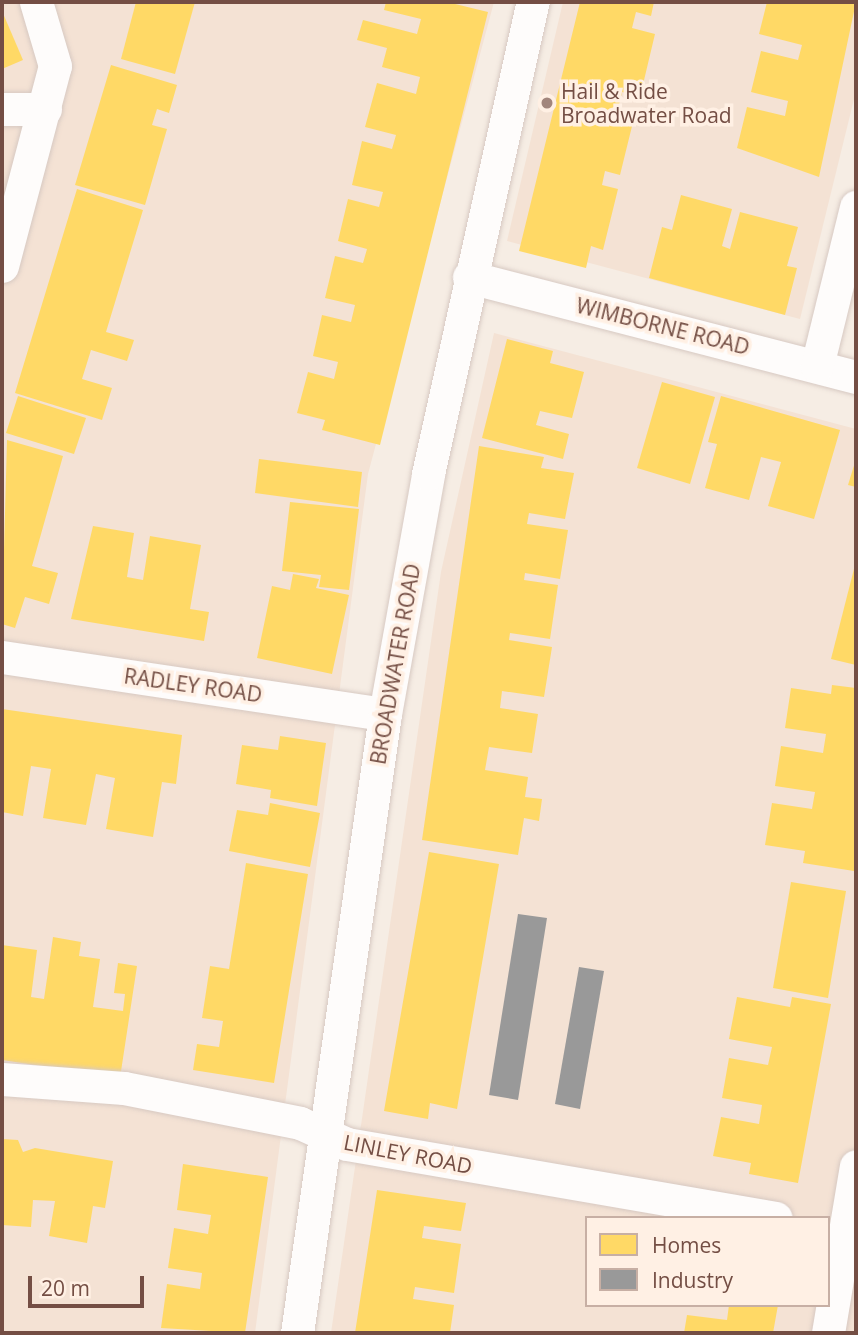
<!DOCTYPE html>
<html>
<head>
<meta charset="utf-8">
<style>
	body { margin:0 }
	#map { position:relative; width:858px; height:1335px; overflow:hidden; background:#f6ede4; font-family:"Open Sans",sans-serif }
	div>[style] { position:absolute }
	.residential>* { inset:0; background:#f4e2d4 }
	.homes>* { inset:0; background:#ffd966 }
	.industry>* { inset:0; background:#999 }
	.roads { filter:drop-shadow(0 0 2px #d7c9c2) drop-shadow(0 0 2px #d7c9c2) }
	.minor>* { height:33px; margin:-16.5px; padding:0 16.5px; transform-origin:16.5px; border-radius:16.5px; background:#fefcfb }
	.dots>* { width:19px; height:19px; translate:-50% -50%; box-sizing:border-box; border:4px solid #fff0e4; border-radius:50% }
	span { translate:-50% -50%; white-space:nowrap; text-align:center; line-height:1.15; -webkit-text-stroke:7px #fff0e4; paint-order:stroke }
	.poi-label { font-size:21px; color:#744e44 }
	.left { translate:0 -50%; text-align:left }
	.street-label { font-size:21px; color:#744e44 }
	.frame { position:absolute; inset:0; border:4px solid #744e44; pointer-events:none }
	.legend { position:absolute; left:585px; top:1216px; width:245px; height:91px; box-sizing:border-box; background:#fff0e4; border:2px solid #c7afa4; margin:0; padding:9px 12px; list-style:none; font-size:21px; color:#744e44 }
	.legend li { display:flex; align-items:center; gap:14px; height:35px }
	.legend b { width:35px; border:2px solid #c7afa4 }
	.scale { position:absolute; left:28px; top:1276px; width:116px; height:32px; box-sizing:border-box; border:4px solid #744e44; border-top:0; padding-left:9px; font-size:21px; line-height:24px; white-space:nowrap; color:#744e44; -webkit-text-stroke:5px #fff0e4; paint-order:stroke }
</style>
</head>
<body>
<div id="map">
	<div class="residential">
		<div style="clip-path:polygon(2px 2px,494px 2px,368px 474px,255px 1333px,2px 1333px)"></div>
		<div style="clip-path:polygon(563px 2px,856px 2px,856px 91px,800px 319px,507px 241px)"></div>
		<div style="clip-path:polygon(evenodd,494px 333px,856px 429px,856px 1333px,331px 1333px,441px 572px,494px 333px,587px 1218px,828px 1218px,828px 1305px,587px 1305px,587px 1218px)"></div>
	</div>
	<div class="homes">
		<div style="clip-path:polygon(136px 2px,195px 2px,175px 74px,121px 59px)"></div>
		<div style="clip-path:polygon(386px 2px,447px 2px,488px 12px,380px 445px,322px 430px,325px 420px,297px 413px,308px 372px,334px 379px,338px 362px,313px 356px,322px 315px,351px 322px,355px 305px,325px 298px,335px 256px,363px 263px,367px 249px,338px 241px,348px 199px,379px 207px,383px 192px,352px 185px,362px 141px,392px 149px,396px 135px,365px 127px,377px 83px,416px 94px,420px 77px,382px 67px,387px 48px,357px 40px,363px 20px,417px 34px,421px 19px,384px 10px)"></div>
		<div style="clip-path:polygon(580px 2px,654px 2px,651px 16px,636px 12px,632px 28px,655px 34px,640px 97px,622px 92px,618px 109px,635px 114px,620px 175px,605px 171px,602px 185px,618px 189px,603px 250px,591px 246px,586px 268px,519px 251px)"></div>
		<div style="clip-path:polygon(767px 2px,856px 2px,819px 177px,737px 148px,747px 107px,785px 116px,788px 101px,751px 92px,761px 51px,798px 60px,802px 45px,759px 34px)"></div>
		<div style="clip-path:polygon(2px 11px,23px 60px,2px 69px)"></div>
		<div style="clip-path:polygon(111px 65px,177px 85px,169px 113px,157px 109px,152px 125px,167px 129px,145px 205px,75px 185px)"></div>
		<div style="clip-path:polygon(77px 189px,143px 210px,106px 332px,134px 340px,127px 361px,91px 350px,82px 379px,112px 388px,102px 420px,15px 393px)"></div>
		<div style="clip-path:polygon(681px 195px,732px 209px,722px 246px,730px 249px,740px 212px,798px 227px,787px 266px,797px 268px,785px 315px,649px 278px,662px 227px,672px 230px)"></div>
		<div style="clip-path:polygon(507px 339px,553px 351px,550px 363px,584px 372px,572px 418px,540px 411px,536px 425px,569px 434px,563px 459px,482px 438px)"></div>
		<div style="clip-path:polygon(662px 382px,715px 397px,690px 484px,637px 468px)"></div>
		<div style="clip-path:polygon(18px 396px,86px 418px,74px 454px,6px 433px)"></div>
		<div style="clip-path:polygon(721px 396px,840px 430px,814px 519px,768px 506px,781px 462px,761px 457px,749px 500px,705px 488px,717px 444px,708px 442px)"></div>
		<div style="clip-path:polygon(7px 440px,63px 456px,32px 566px,58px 573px,49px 604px,25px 597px,15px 628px,2px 624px)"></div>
		<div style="clip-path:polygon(479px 446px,544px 457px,541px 468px,574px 473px,565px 519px,529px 513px,527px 524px,568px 530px,560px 579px,525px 573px,524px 580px,558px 585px,550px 639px,510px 633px,509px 640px,552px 647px,544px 697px,502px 691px,500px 708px,538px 714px,532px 753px,489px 747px,485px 770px,528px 777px,525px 797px,542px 799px,539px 821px,524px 818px,518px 855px,422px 840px)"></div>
		<div style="clip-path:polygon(259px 459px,362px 472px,358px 507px,255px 493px)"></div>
		<div style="clip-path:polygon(856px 459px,856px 487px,848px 485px)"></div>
		<div style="clip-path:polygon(290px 502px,359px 509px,349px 590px,319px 587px,321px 575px,282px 571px)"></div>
		<div style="clip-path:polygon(93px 526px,134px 533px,127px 577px,143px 580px,150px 536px,201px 545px,190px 609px,209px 612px,204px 641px,71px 619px)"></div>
		<div style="clip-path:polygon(856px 561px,856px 665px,831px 659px)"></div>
		<div style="clip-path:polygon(293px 574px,319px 579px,316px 588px,349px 595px,332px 674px,257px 658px,272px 586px,290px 590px)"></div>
		<div style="clip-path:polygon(832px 685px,856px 688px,854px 871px,803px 863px,805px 851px,765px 845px,772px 803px,812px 809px,815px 792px,775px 786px,781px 746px,823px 753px,826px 734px,785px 728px,791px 688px,831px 694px)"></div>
		<div style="clip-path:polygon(2px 709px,182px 735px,176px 784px,162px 782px,153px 837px,106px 829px,115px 778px,96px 774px,86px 825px,43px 818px,51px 769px,31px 766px,23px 816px,2px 812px)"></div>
		<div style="clip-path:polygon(280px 736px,326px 743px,317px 806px,270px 798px,271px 790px,236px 784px,242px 745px,278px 750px)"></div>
		<div style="clip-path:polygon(270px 803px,320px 813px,310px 867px,229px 851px,237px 810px,268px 815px)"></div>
		<div style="clip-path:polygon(429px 852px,499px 864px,457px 1109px,430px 1103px,428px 1119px,384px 1111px)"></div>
		<div style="clip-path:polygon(246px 863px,308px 874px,274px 1083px,193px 1070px,197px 1044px,219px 1047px,223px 1021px,202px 1018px,210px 966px,229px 969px)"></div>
		<div style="clip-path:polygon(791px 882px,846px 891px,828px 998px,773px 988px)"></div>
		<div style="clip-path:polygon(53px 937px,81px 942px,79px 956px,100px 959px,93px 1007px,123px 1011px,125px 994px,114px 993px,118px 963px,137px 966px,120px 1078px,2px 1060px,2px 945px,37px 950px,31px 997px,44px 999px)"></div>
		<div style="clip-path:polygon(737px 997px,790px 1007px,792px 997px,831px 1004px,798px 1183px,749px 1174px,751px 1163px,713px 1156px,721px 1117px,759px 1124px,762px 1105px,722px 1098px,729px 1058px,768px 1065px,772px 1047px,729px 1039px)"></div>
		<div style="clip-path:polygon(2px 1139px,18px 1140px,23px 1152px,35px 1148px,113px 1161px,105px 1208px,93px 1206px,87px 1243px,49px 1236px,55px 1201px,33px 1200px,31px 1227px,2px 1225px)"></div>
		<div style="clip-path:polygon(183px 1164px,268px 1177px,245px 1333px,161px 1328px,167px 1284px,200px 1289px,202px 1273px,168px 1268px,174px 1228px,208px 1234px,211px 1215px,177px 1210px)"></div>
		<div style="clip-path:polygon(377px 1190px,466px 1203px,461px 1231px,424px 1226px,422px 1238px,461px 1244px,454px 1293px,415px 1287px,413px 1299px,454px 1305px,450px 1333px,355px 1333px)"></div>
		<div style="clip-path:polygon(729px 1305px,778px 1305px,773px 1333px,684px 1333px,687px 1315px,727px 1320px)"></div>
	</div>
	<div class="industry">
		<div style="clip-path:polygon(518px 914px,547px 918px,518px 1100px,489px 1095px)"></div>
		<div style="clip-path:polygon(579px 967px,604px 971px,580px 1109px,555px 1104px)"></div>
	</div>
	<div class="roads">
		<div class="minor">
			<div style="left:2px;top:109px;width:43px"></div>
			<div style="left:2px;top:266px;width:207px;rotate:-75.2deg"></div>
			<div style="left:55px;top:66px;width:67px;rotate:-106.5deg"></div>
			<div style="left:469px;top:277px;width:400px;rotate:14.5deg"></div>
			<div style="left:817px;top:366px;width:164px;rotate:-76.2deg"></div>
			<div style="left:2px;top:657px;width:387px;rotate:8.5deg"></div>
			<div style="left:2px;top:1079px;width:122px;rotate:4.2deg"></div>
			<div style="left:124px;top:1088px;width:179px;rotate:11.2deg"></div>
			<div style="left:300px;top:1123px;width:51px;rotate:24.1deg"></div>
			<div style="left:347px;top:1144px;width:435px;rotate:9.8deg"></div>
			<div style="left:297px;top:1333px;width:625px;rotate:-81.91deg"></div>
			<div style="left:385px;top:714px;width:244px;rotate:-79.8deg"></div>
			<div style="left:428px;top:474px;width:484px;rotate:-77.5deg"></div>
			<div style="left:828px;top:1333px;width:169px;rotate:-80.5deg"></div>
		</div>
	</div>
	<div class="dots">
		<div style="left:547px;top:103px;background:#a2867c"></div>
	</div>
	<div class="poi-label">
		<span class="left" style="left:561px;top:103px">Hail &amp; Ride<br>Broadwater Road</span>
	</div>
	<div class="street-label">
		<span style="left:663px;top:326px;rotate:14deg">WIMBORNE ROAD</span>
		<span style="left:395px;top:664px;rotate:-80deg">BROADWATER ROAD</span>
		<span style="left:193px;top:685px;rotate:8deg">RADLEY ROAD</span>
		<span style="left:408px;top:1154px;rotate:11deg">LINLEY ROAD</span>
	</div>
	<div class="frame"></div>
	<ul class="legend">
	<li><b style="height:19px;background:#ffd966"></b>Homes</li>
	<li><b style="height:19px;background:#999"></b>Industry</li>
	</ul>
	<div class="scale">20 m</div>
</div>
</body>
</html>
